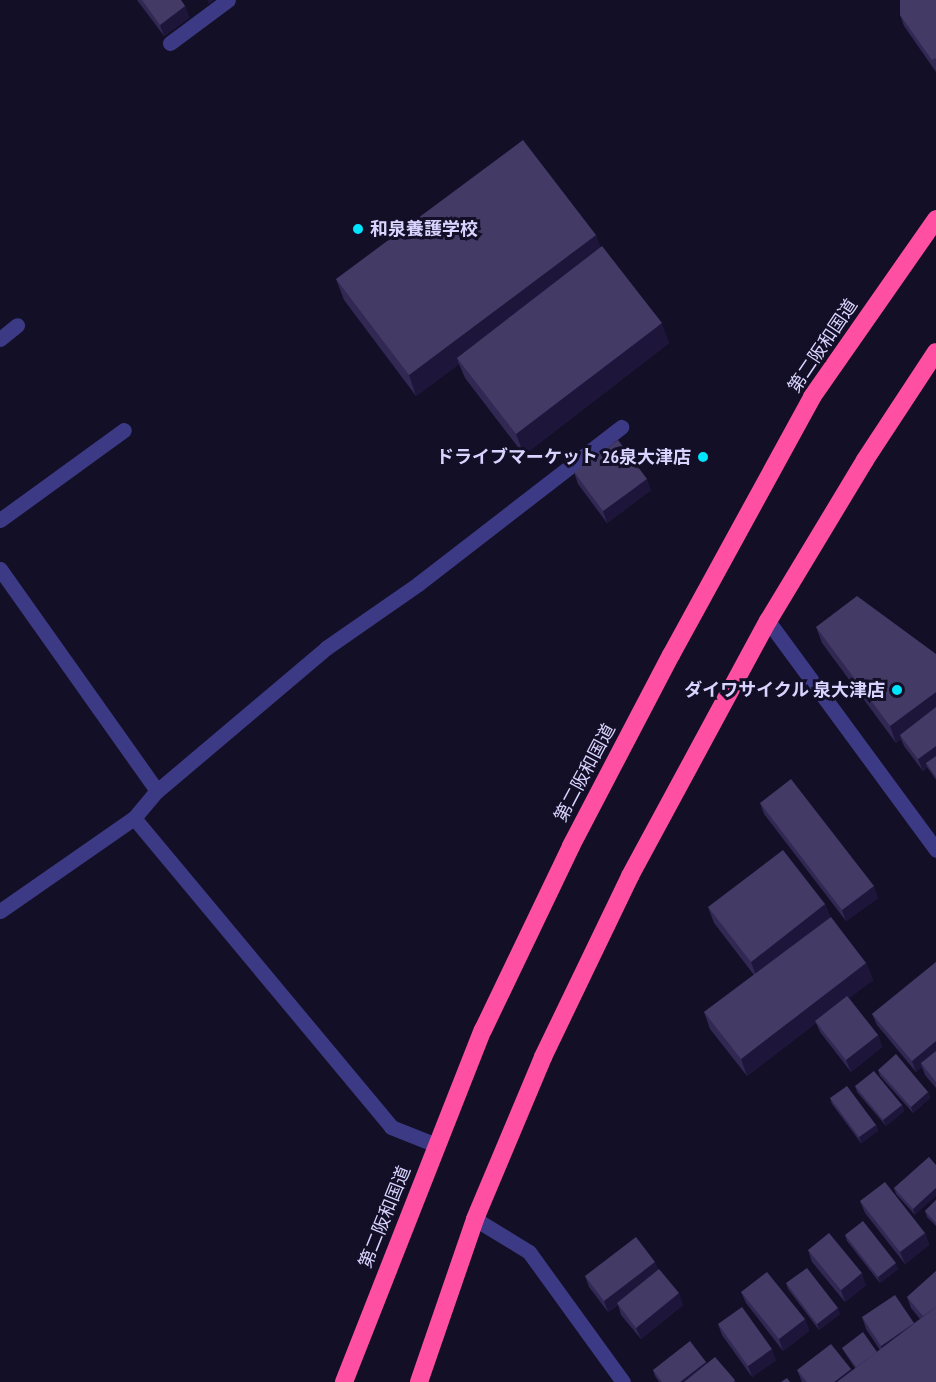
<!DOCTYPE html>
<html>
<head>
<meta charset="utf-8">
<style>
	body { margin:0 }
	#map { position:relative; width:936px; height:1382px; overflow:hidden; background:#130f26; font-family:"PT Sans Narrow","Noto Sans JP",sans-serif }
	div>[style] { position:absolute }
	.minor>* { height:15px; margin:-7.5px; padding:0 7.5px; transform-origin:7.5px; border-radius:7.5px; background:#3d3a85 }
	.highway>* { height:18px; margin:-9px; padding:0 9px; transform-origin:9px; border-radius:9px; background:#ff4fa3 }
	.wall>* { inset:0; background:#312854 }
	.shaded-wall>* { inset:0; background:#1d163a }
	.building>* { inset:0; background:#433a66 }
	.dots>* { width:16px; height:16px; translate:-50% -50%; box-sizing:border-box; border:3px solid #130f26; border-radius:50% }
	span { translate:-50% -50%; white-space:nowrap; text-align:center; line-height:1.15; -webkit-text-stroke:6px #130f26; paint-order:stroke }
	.poi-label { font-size:18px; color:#d9d4ff; font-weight:700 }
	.left { translate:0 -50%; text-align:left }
	.right { translate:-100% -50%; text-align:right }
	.street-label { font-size:18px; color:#d9d4ff }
</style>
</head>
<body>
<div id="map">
	<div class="minor">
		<div style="left:170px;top:43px;width:72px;rotate:-36.6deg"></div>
		<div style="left:0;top:339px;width:22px;rotate:-39deg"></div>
		<div style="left:0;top:520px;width:153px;rotate:-36deg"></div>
		<div style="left:0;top:569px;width:272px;rotate:54.7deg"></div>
		<div style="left:768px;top:621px;width:284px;rotate:53.7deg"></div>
		<div style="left:134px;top:818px;width:402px;rotate:50.2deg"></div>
		<div style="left:391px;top:1127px;width:48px;rotate:21.8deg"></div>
		<div style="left:0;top:911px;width:163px;rotate:-34.8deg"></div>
		<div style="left:134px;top:818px;width:35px;rotate:-50deg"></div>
		<div style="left:157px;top:791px;width:221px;rotate:-40.2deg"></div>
		<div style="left:326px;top:648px;width:112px;rotate:-34.8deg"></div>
		<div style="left:418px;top:584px;width:257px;rotate:-37.7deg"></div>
		<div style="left:475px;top:1219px;width:63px;rotate:31.4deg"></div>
		<div style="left:529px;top:1252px;width:160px;rotate:54.1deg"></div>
	</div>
	<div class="highway">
		<div style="left:344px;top:1382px;width:378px;rotate:-68.5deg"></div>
		<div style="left:483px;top:1030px;width:204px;rotate:-64.4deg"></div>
		<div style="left:571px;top:846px;width:216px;rotate:-62.4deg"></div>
		<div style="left:671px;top:655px;width:294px;rotate:-61.3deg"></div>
		<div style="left:812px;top:397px;width:217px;rotate:-55.1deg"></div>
		<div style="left:419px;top:1382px;width:172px;rotate:-71deg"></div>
		<div style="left:475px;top:1219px;width:176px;rotate:-67.2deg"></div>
		<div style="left:543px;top:1057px;width:201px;rotate:-64.3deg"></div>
		<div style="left:630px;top:876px;width:290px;rotate:-61.6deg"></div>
		<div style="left:768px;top:621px;width:188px;rotate:-58.9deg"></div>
		<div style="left:865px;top:460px;width:129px;rotate:-56.7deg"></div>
	</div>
	<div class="wall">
		<div style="clip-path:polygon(137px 0,181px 0,185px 6px,189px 18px,164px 36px)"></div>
		<div style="clip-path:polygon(936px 0,936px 72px,904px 26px,900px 15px)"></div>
		<div style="clip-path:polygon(596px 235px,600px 247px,669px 343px,524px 455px,465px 378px,459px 364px,416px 396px,344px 300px,336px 279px)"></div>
		<div style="clip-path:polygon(574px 472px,651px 490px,607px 523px,578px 484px)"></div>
		<div style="clip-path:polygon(816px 627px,936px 654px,936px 780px,927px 767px,923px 771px,904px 746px,901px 739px,896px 743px,822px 643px)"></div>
		<div style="clip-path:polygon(760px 803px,878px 898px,846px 921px,764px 814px)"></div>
		<div style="clip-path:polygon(825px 904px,830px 917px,866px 963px,873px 980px,849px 998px,878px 1035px,882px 1047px,851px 1072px,820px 1032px,816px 1023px,747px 1076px,710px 1029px,704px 1012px,754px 975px,714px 923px,708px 907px)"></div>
		<div style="clip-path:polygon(936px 962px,936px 1088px,925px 1075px,922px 1067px,916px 1072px,877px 1025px,872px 1014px)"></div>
		<div style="clip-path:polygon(878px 1070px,928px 1092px,930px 1098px,913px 1113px,880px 1076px)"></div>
		<div style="clip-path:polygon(855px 1086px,902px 1105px,904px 1111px,886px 1126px,857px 1092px)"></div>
		<div style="clip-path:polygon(830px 1098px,876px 1125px,878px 1131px,861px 1143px,832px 1104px)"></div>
		<div style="clip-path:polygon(929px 1157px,915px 1215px,896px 1194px,894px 1188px)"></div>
		<div style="clip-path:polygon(936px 1200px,936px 1226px,927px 1217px,925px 1211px)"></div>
		<div style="clip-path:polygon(860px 1201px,925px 1233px,929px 1245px,905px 1264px,865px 1213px)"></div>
		<div style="clip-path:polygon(845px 1235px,898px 1269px,880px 1283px,847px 1241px)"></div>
		<div style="clip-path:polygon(808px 1250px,866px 1285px,845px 1302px,812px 1262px)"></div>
		<div style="clip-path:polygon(658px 1270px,683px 1305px,641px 1339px,621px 1315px,618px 1305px,608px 1312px,589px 1287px,585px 1276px)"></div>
		<div style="clip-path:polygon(936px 1271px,936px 1382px,802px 1382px,797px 1370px,851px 1369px,852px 1371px,855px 1368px,845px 1353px,842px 1348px,877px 1352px,880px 1350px,866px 1329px,862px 1317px,914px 1323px,920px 1319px,911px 1308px,907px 1297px)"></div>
		<div style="clip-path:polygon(786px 1283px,840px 1314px,819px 1330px,788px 1289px)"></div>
		<div style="clip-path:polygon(741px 1292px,805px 1319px,809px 1331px,783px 1351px,746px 1303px)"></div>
		<div style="clip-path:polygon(718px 1324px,776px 1360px,752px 1377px,722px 1335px)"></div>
		<div style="clip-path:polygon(706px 1362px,707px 1364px,736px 1382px,659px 1382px,655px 1376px,653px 1370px)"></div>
	</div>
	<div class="shaded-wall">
		<div style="clip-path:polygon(207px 0,214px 0,209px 4px)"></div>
		<div style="clip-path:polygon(185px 6px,189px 18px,164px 36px,160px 25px)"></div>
		<div style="clip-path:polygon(596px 235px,603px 256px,457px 358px,459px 364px,416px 396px,409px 375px)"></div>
		<div style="clip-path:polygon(662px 323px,669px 343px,524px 455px,516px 434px)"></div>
		<div style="clip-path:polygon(647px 479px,651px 490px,607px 523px,603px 511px)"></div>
		<div style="clip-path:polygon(936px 692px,936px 713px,900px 735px,901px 739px,896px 743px,890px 726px)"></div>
		<div style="clip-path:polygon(936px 746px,936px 760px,926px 763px,927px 767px,923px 771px,918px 759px)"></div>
		<div style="clip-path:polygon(874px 886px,878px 898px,846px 921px,842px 910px)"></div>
		<div style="clip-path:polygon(825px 904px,832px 921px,757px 978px,751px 962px)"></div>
		<div style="clip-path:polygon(866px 963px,873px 980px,817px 1023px,815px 1021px,816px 1023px,747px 1076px,741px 1059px)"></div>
		<div style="clip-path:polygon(878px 1035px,882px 1047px,851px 1072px,846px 1060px)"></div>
		<div style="clip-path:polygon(936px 1041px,936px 1056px,921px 1063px,922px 1067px,916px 1072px,912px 1061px)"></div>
		<div style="clip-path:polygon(928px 1092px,930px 1098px,913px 1113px,911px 1107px)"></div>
		<div style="clip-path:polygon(902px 1105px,904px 1111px,886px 1126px,883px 1120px)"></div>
		<div style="clip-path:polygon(876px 1125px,878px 1131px,861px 1143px,859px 1137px)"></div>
		<div style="clip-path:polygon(936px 1188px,936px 1196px,915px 1215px,913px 1209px)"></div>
		<div style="clip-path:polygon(925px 1233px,929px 1245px,905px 1264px,900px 1252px)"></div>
		<div style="clip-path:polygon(655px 1262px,660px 1273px,608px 1312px,604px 1301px)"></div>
		<div style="clip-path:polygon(896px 1263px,898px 1269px,880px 1283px,878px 1277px)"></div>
		<div style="clip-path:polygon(862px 1273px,866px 1285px,845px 1302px,841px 1290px)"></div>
		<div style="clip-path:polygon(679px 1293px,683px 1305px,641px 1339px,636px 1328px)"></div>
		<div style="clip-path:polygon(838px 1308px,840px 1314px,819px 1330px,817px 1324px)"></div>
		<div style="clip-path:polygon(805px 1319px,809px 1331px,783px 1351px,779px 1339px)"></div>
		<div style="clip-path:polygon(915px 1323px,885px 1358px,881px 1346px)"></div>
		<div style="clip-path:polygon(772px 1349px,776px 1360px,752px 1377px,748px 1366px)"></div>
		<div style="clip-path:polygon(706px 1362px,708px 1368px,690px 1382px,680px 1382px)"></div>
		<div style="clip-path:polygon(851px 1369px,855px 1381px,853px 1382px,834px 1382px)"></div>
	</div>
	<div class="building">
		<div style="clip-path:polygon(142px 0,181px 0,185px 6px,160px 25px)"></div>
		<div style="clip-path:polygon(900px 0,936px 0,936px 58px,932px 60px,900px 15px)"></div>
		<div style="clip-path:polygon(523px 140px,596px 235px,409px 375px,336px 279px)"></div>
		<div style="clip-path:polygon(602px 246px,662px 323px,516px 434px,457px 358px)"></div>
		<div style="clip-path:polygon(618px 440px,647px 479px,603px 511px,574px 472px)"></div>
		<div style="clip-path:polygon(857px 596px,936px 654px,936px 692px,890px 726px,816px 627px)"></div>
		<div style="clip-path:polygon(936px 707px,936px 746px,918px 759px,900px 735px)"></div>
		<div style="clip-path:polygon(936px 756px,936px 777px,926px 763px)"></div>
		<div style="clip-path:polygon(791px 779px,874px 886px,842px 910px,760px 803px)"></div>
		<div style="clip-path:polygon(783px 850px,825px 904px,751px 962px,708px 907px)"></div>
		<div style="clip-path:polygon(831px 917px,866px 963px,741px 1059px,704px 1012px)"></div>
		<div style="clip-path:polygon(936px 962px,936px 1041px,912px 1061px,872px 1014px)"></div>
		<div style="clip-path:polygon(847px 996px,878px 1035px,846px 1060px,815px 1021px)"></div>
		<div style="clip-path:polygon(936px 1051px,936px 1082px,921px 1063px)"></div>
		<div style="clip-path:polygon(896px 1054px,928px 1092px,911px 1107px,878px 1070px)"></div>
		<div style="clip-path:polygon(874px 1071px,902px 1105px,883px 1120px,855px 1086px)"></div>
		<div style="clip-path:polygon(847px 1086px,876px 1125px,859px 1137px,830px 1098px)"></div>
		<div style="clip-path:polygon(929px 1157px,936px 1165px,936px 1188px,913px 1209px,894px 1188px)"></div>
		<div style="clip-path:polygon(885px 1182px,925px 1233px,900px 1252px,860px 1201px)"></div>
		<div style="clip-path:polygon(936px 1200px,936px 1223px,925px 1211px)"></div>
		<div style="clip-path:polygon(863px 1221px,896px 1263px,878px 1277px,845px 1235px)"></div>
		<div style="clip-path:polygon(829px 1233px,862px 1273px,841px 1290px,808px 1250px)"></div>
		<div style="clip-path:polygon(636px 1237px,655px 1262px,604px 1301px,585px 1276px)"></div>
		<div style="clip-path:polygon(807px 1268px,838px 1308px,817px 1324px,786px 1283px)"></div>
		<div style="clip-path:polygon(659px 1269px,679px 1293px,636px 1328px,617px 1303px)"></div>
		<div style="clip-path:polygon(936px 1271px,936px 1307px,923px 1316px,907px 1297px)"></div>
		<div style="clip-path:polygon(767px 1272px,805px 1319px,779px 1339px,741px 1292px)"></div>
		<div style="clip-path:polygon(895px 1295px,914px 1323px,881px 1346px,862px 1317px)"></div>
		<div style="clip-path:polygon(742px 1307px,772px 1349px,748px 1366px,718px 1324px)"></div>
		<div style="clip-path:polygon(936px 1307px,936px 1382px,837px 1382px)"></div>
		<div style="clip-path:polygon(863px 1332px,877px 1352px,856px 1367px,842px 1348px)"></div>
		<div style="clip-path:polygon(690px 1341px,706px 1362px,680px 1382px,662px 1382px,653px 1370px)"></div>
		<div style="clip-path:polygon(831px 1344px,851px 1369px,834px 1382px,807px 1382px,797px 1370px)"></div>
		<div style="clip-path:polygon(715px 1357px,735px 1380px,733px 1382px,684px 1382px)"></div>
		<div style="clip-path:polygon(787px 1378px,790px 1382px,781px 1382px)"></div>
	</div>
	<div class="dots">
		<div style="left:358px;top:229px;background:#00e5ff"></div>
		<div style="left:703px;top:457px;background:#00e5ff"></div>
		<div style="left:897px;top:690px;background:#00e5ff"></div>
	</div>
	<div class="poi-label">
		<span class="left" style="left:370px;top:229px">和泉養護学校</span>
		<span class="right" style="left:691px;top:457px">ドライブマーケット 26泉大津店</span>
		<span class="right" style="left:885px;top:690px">ダイワサイクル 泉大津店</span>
	</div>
	<div class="street-label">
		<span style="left:823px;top:346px;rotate:-56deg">第二阪和国道</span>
		<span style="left:585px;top:773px;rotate:-62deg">第二阪和国道</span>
		<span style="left:385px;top:1217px;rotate:-68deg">第二阪和国道</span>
	</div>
</div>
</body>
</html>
